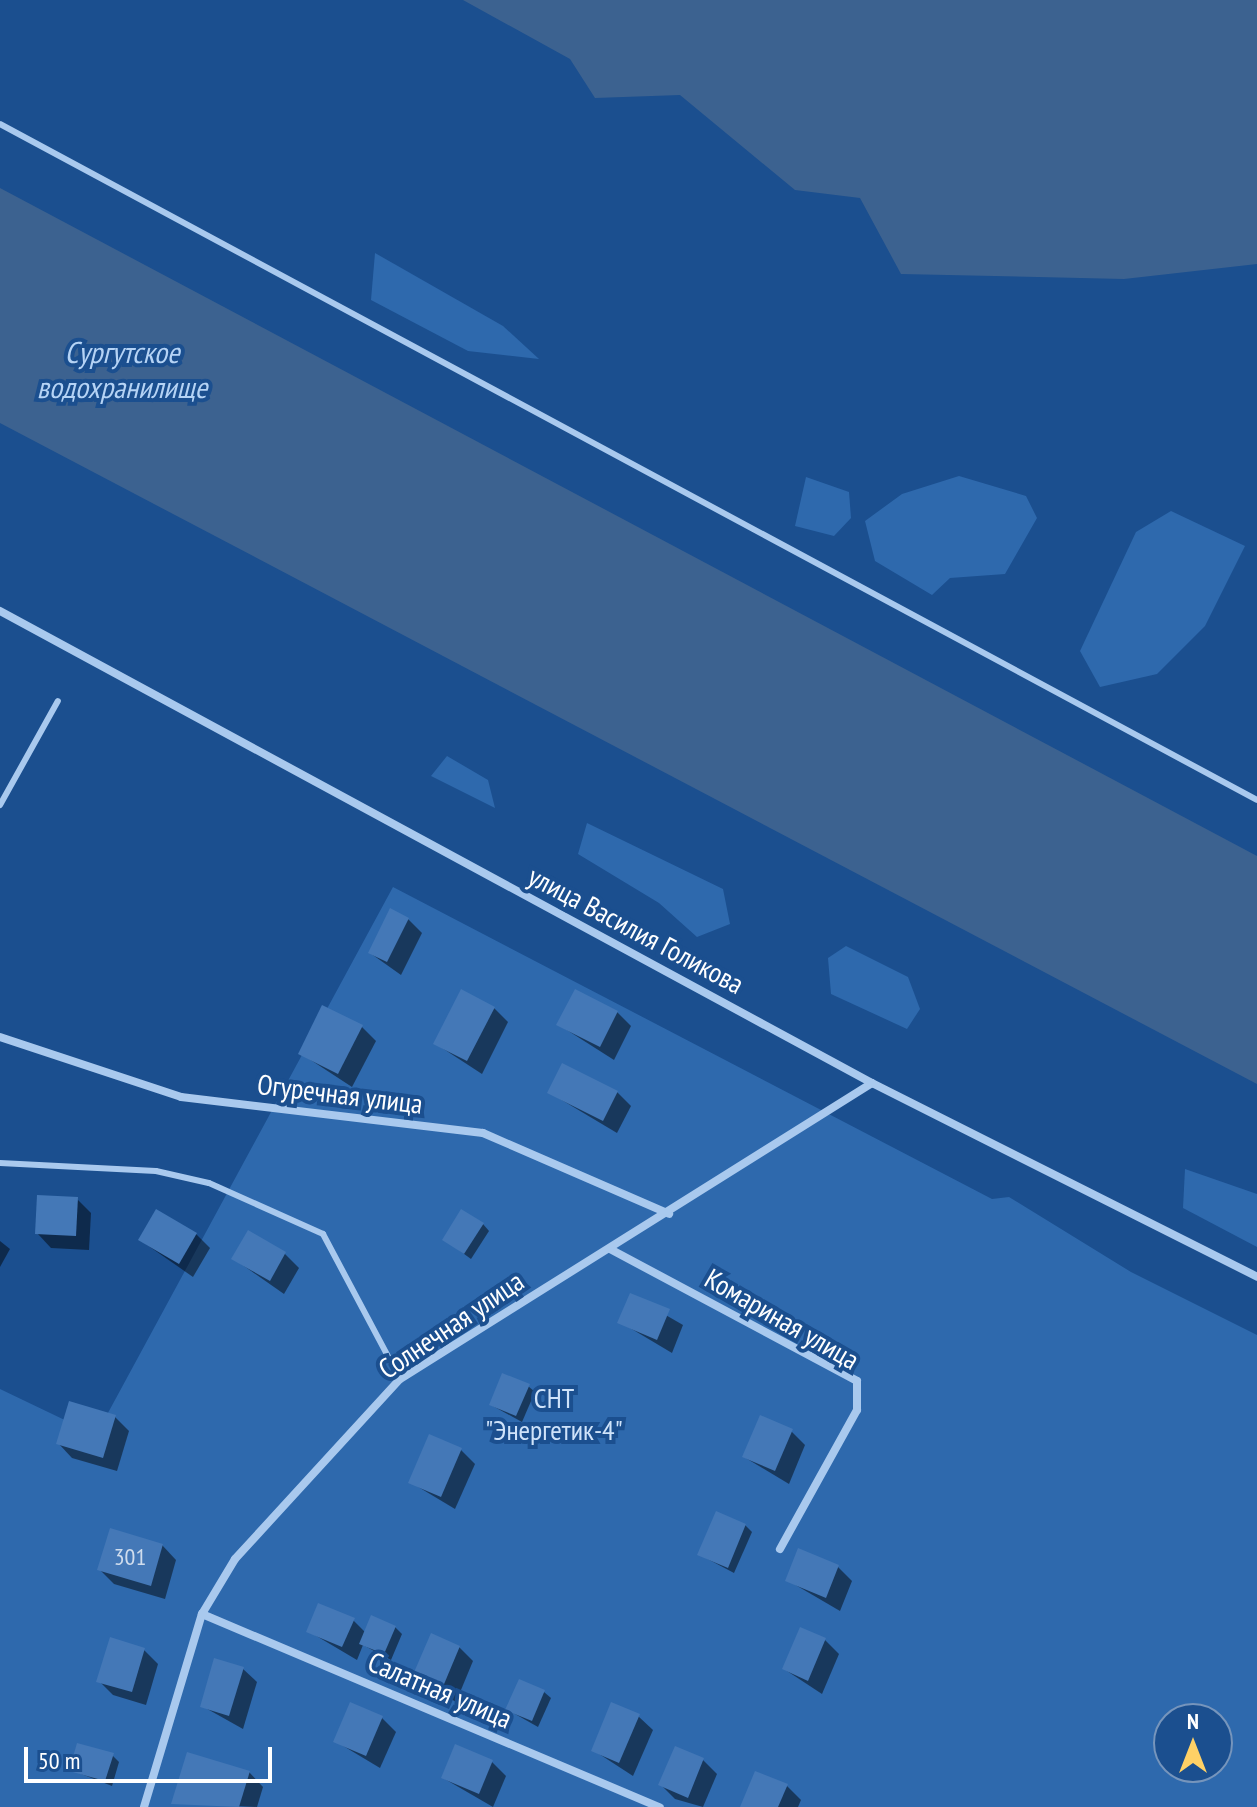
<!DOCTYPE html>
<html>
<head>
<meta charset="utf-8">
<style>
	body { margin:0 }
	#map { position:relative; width:1257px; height:1807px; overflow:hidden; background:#1b4f8f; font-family:"PT Sans Narrow",sans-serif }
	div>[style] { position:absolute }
	.green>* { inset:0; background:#2e69ad }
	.water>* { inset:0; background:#3c6290 }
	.shadow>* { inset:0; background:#0007 }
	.building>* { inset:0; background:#4478b7 }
	.service>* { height:6px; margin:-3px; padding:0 3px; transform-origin:3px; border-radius:3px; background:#a9c9ee }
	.minor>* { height:8px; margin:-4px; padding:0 4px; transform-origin:4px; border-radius:4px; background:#a9c9ee }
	span { translate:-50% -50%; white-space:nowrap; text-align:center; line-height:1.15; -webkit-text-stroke:8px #1b4f8f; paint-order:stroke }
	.number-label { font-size:24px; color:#d0dded }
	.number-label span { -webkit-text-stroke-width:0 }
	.street-label { font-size:28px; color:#fff }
	.park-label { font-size:28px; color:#cfe3fa }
	.water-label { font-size:30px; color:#b5d3f5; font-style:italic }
	.north { position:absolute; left:1153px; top:1703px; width:80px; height:80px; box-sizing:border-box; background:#1b4f8f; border:2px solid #7695bc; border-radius:50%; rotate:0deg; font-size:22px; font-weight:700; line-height:32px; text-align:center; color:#fff }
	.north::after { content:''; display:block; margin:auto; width:28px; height:36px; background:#ffd166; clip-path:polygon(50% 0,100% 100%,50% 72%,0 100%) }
	.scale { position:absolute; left:24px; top:1747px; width:248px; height:36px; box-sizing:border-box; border:4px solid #fff; border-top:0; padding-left:10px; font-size:24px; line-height:28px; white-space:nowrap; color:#fff; -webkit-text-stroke:6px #1b4f8f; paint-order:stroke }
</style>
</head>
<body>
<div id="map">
	<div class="green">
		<div style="clip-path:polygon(375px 253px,503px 326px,539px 359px,468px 351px,371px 300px)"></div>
		<div style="clip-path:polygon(959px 476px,1026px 496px,1037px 518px,1005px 574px,950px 578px,932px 595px,875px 561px,865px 521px,902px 494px)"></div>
		<div style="clip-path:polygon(806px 477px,849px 492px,851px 518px,834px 536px,795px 526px)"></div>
		<div style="clip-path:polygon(1171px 511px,1245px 546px,1205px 626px,1157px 674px,1100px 687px,1080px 651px,1136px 532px)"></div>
		<div style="clip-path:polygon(447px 756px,488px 780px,495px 808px,431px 776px)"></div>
		<div style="clip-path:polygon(587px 823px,723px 889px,730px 924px,697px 937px,659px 903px,578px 854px)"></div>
		<div style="clip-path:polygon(evenodd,393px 887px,992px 1199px,1009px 1197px,1131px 1272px,1257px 1335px,1257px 1807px,0 1807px,0 1389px,96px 1435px,393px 887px,1169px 1719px,1217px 1719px,1217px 1767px,1169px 1767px,1169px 1719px)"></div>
		<div style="clip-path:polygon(846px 946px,908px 977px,920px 1009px,907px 1029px,831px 994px,828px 958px)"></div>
		<div style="clip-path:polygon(1185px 1169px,1257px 1194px,1257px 1247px,1183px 1208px)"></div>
	</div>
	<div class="water">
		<div style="clip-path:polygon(463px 0,1257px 0,1257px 264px,1124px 279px,901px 274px,860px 198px,795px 190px,680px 95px,595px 98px,570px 59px)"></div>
		<div style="clip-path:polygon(0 188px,1257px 856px,1257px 1084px,0 423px)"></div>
	</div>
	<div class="shadow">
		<div style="clip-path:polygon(408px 919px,422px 933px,401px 975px,370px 953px)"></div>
		<div style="clip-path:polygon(494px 1008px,508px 1022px,482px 1074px,436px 1044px)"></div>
		<div style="clip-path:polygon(617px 1012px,631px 1026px,614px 1060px,559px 1025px)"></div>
		<div style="clip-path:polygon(362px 1027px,376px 1041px,352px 1087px,300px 1053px)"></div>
		<div style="clip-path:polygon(617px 1092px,631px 1106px,617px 1133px,550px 1093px)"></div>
		<div style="clip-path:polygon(77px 1199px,91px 1213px,89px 1250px,51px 1248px,37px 1233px)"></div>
		<div style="clip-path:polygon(483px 1224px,489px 1231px,471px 1259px,445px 1240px)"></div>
		<div style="clip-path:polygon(196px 1234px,210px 1248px,193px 1277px,140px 1240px)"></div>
		<div style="clip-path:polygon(0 1241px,10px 1249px,0 1267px)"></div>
		<div style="clip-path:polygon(285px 1254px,299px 1268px,284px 1294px,234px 1259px)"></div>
		<div style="clip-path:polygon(631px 1295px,683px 1325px,672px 1353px,620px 1322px)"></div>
		<div style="clip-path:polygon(528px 1386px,535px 1392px,522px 1422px,491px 1405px)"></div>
		<div style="clip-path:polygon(115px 1417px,129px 1431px,117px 1471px,72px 1458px,58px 1443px)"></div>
		<div style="clip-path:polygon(791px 1431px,805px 1445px,789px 1484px,744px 1457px)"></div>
		<div style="clip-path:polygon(461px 1450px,475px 1464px,455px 1509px,410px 1482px)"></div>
		<div style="clip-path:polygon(745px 1525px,752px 1532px,734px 1573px,700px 1555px)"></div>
		<div style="clip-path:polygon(162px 1545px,176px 1560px,165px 1599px,114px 1584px,100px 1570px)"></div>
		<div style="clip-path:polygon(838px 1567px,852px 1581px,840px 1611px,787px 1580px)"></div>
		<div style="clip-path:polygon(353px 1620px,366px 1633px,395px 1627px,402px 1634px,391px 1660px,363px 1645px,357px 1660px,308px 1631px)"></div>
		<div style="clip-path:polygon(825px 1640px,839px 1654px,822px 1694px,784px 1669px)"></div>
		<div style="clip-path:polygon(459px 1647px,473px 1661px,456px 1702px,415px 1677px)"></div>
		<div style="clip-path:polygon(144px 1650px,158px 1664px,146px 1705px,113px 1695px,99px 1681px)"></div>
		<div style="clip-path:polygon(242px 1668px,257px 1682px,243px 1729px,202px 1706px)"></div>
		<div style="clip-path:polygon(544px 1692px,551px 1698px,538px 1727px,508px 1710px)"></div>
		<div style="clip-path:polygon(638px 1716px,653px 1730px,633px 1776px,593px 1750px)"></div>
		<div style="clip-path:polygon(382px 1718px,396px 1732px,380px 1768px,335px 1741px)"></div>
		<div style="clip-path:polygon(112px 1755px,119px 1762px,112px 1786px,71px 1770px)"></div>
		<div style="clip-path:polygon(703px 1760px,717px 1774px,703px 1807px,675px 1799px,661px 1785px)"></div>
		<div style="clip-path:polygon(492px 1762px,506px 1776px,493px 1807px,443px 1778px)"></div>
		<div style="clip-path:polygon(249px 1772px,263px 1787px,257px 1807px,174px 1803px)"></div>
		<div style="clip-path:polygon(787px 1786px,801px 1800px,798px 1807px,742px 1807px)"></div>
	</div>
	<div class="building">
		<div style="clip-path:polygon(390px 908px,409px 918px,387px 962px,368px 953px)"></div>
		<div style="clip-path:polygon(461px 989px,495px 1007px,467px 1061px,433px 1044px)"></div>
		<div style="clip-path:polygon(575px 989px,618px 1011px,600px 1047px,556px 1025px)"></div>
		<div style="clip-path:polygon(322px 1005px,363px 1025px,338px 1074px,298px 1054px)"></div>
		<div style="clip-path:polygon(562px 1063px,618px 1091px,603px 1121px,547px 1093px)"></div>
		<div style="clip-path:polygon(37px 1195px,78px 1197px,76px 1236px,35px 1234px)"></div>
		<div style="clip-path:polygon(156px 1209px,197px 1233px,179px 1264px,138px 1240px)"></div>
		<div style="clip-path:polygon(461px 1209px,484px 1223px,464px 1254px,442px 1240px)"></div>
		<div style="clip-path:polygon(248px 1230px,286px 1252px,270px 1281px,231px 1259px)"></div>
		<div style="clip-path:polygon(630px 1293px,670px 1309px,657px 1340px,617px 1323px)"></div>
		<div style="clip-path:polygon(502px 1373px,530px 1384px,516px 1416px,489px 1405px)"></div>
		<div style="clip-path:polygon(69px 1401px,116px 1415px,103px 1458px,56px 1444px)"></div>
		<div style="clip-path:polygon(760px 1415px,793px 1429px,775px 1471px,742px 1457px)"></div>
		<div style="clip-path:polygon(429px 1434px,462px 1448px,441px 1497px,408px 1483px)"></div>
		<div style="clip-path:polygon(716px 1511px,746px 1524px,728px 1568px,697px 1555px)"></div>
		<div style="clip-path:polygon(110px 1528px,163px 1544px,151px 1586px,97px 1570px)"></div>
		<div style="clip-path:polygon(798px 1548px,839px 1565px,826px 1598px,785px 1581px)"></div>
		<div style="clip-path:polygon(318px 1603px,355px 1618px,342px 1647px,306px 1632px)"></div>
		<div style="clip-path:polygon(371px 1615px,396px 1626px,384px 1654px,359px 1644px)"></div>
		<div style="clip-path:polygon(800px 1627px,826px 1638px,808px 1681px,782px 1669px)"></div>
		<div style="clip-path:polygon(431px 1633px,460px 1646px,442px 1689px,412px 1677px)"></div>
		<div style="clip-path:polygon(110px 1637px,145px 1648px,132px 1692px,96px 1682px)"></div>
		<div style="clip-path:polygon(214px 1658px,244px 1667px,229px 1716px,200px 1707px)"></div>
		<div style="clip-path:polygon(519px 1679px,545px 1690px,532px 1721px,505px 1710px)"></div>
		<div style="clip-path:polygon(350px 1702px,383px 1716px,366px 1756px,333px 1742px)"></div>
		<div style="clip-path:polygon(611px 1702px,640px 1714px,619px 1763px,591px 1751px)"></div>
		<div style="clip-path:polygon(77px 1743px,114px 1753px,105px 1781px,69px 1771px)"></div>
		<div style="clip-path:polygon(455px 1744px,493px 1760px,479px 1794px,441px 1778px)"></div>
		<div style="clip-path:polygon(675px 1746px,704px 1758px,688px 1798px,658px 1785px)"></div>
		<div style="clip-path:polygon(187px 1752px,250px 1771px,239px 1807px,171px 1804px)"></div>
		<div style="clip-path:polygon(755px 1771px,788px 1784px,778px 1807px,740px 1807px)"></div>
	</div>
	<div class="service">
		<div style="left:0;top:124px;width:1427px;rotate:28.27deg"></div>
		<div style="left:0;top:805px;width:119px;rotate:-60.9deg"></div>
		<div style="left:0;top:1163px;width:156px;rotate:2.9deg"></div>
		<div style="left:156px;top:1171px;width:54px;rotate:12.8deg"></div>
		<div style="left:209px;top:1183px;width:125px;rotate:24.1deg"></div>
		<div style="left:323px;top:1234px;width:164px;rotate:62deg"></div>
	</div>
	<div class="minor">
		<div style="left:0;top:611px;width:992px;rotate:28.43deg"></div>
		<div style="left:872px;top:1083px;width:431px;rotate:26.7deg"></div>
		<div style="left:0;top:1037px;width:191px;rotate:18.3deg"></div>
		<div style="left:181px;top:1097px;width:304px;rotate:6.8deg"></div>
		<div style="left:483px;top:1133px;width:203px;rotate:23.5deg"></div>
		<div style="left:610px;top:1249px;width:280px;rotate:28.1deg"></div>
		<div style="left:857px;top:1381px;width:29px;rotate:90deg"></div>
		<div style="left:857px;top:1410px;width:159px;rotate:119deg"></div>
		<div style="left:202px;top:1614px;width:497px;rotate:22.9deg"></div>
		<div style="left:144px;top:1807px;width:202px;rotate:-73.3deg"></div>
		<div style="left:202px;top:1614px;width:64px;rotate:-59deg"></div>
		<div style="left:235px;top:1559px;width:244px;rotate:-47.5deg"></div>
		<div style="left:400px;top:1379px;width:557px;rotate:-32.09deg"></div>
	</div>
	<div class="number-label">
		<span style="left:130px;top:1557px">301</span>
	</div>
	<div class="street-label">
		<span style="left:636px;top:930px;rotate:28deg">улица Василия Голикова</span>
		<span style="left:340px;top:1094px;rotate:7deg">Огуречная улица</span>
		<span style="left:782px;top:1319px;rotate:30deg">Комариная улица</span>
		<span style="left:451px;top:1325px;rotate:-34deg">Солнечная улица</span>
		<span style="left:440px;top:1690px;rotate:23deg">Салатная улица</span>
	</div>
	<div class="park-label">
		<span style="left:554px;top:1414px">СНТ<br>"Энергетик-4"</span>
	</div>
	<div class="water-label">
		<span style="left:122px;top:369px">Сургутское<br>водохранилище</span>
	</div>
	<div class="north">N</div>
	<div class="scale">50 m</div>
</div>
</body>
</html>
